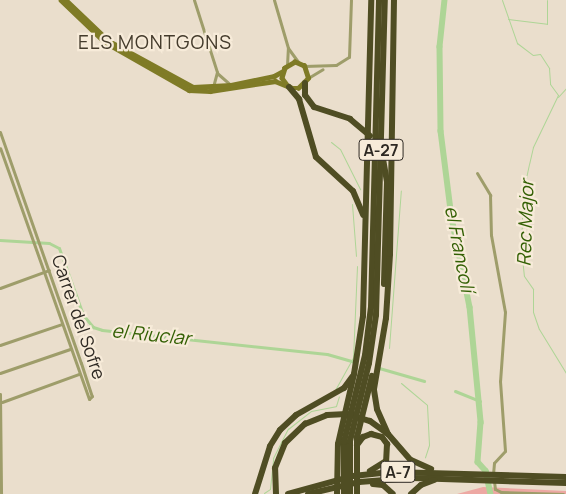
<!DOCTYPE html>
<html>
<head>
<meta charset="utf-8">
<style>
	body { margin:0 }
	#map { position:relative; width:566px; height:494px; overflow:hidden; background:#eadecc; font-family:Manrope,sans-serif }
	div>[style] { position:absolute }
	.green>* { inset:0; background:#eda8a3 }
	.stream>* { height:1px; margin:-0.5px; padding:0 0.5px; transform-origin:0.5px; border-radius:0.5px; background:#aed596 }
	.canal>* { height:3px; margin:-1.5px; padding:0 1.5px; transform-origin:1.5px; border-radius:1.5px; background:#aed596 }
	.river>* { height:5.5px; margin:-2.75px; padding:0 2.75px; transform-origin:2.75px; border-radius:2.75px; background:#aed596 }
	.street>* { height:3px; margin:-1.5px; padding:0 1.5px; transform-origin:1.5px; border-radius:1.5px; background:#9e9d6a }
	.secondary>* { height:4.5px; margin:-2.25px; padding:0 2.25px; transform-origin:2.25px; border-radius:2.25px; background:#7f7b26 }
	.highway>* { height:6px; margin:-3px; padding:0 3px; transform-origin:3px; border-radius:3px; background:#4f4d23 }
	span { translate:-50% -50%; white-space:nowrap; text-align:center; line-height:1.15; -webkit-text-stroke:4.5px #f7ebd9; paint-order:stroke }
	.shield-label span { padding:1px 4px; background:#f7ebd9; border:1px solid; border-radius:4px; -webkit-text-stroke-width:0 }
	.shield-label { font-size:16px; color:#2e2923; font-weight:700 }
	.street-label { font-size:18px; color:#2e2923 }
	.neighbourhood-label { font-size:19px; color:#443b2c; letter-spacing:1px }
	.water-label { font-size:19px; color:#336004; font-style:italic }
</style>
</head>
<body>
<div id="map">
	<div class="green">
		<div style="clip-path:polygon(483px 487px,566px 491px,566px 494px,457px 494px)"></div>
	</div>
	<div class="stream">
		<div style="left:502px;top:0;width:46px;rotate:70.8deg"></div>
		<div style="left:517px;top:43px;width:20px;rotate:37deg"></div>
		<div style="left:533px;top:55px;width:7px;rotate:-8deg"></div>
		<div style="left:540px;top:54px;width:17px;rotate:57deg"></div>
		<div style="left:549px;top:68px;width:16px;rotate:86deg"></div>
		<div style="left:550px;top:84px;width:14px;rotate:54deg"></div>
		<div style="left:558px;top:95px;width:58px;rotate:115.7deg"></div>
		<div style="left:533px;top:147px;width:17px;rotate:103deg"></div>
		<div style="left:529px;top:164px;width:30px;rotate:102deg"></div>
		<div style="left:523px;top:193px;width:55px;rotate:92.1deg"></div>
		<div style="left:521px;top:248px;width:28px;rotate:84deg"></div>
		<div style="left:524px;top:276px;width:16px;rotate:55deg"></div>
		<div style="left:533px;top:289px;width:23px;rotate:90deg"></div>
		<div style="left:533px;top:312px;width:18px;rotate:71deg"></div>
		<div style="left:539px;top:329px;width:52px;rotate:58.5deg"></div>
		<div style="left:508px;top:19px;width:39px;rotate:7deg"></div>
		<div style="left:547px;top:24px;width:24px;rotate:-90deg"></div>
		<div style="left:558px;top:97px;width:12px;rotate:-48deg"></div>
		<div style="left:331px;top:142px;width:11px;rotate:38deg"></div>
		<div style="left:340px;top:149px;width:45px;rotate:63.4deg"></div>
		<div style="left:352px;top:204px;width:52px;rotate:85.6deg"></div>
		<div style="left:389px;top:348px;width:158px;rotate:-85.7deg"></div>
		<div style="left:401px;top:383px;width:34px;rotate:40deg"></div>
		<div style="left:427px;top:405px;width:40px;rotate:87.1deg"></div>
		<div style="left:429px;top:445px;width:13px;rotate:108deg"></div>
		<div style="left:335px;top:390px;width:37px;rotate:-61deg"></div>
		<div style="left:353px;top:358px;width:92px;rotate:-87.5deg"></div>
		<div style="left:264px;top:493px;width:7px;rotate:-34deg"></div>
		<div style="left:270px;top:489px;width:31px;rotate:-84deg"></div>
		<div style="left:273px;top:458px;width:33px;rotate:-63deg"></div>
		<div style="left:288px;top:429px;width:29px;rotate:-38deg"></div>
		<div style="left:311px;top:411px;width:25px;rotate:-11deg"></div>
		<div style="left:336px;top:406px;width:10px;rotate:-73deg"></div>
	</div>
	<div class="canal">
		<div style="left:0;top:240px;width:49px;rotate:3.5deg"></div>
		<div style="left:49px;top:243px;width:11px;rotate:27deg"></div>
		<div style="left:59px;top:248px;width:71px;rotate:70.3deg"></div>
		<div style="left:83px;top:315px;width:16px;rotate:50deg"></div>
		<div style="left:93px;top:327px;width:9px;rotate:18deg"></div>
		<div style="left:102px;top:330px;width:226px;rotate:6.1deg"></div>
		<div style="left:327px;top:354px;width:29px;rotate:16deg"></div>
		<div style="left:379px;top:368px;width:47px;rotate:16.1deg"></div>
		<div style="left:455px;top:391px;width:27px;rotate:22deg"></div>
	</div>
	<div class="river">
		<div style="left:445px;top:0;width:47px;rotate:96.1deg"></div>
		<div style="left:440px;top:47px;width:84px;rotate:89.3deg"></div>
		<div style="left:441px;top:131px;width:88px;rotate:82.8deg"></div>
		<div style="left:452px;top:218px;width:91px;rotate:78.6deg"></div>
		<div style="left:470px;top:307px;width:116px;rotate:84.5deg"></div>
		<div style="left:481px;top:422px;width:40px;rotate:94.3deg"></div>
		<div style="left:478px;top:462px;width:12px;rotate:48deg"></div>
		<div style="left:486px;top:471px;width:24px;rotate:78deg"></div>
	</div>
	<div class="street">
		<div style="left:194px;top:0;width:76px;rotate:72.3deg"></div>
		<div style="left:217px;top:72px;width:16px;rotate:105deg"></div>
		<div style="left:274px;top:0;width:50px;rotate:73.7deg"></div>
		<div style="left:288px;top:48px;width:17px;rotate:54deg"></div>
		<div style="left:287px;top:65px;width:17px;rotate:-87deg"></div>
		<div style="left:304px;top:66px;width:32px;rotate:-2deg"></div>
		<div style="left:336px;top:65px;width:15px;rotate:-32deg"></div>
		<div style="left:349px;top:57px;width:57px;rotate:-88deg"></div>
		<div style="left:217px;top:73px;width:18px;rotate:41deg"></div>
		<div style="left:308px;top:78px;width:17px;rotate:-31deg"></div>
		<div style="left:0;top:132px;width:245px;rotate:70.7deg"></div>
		<div style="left:81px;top:363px;width:35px;rotate:72deg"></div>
		<div style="left:92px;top:396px;width:4px;rotate:135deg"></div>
		<div style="left:89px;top:399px;width:266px;rotate:-109.5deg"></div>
		<div style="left:477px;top:173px;width:26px;rotate:59deg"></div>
		<div style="left:490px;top:195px;width:40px;rotate:88.6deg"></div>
		<div style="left:491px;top:235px;width:78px;rotate:79.7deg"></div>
		<div style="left:505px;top:312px;width:69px;rotate:94.1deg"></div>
		<div style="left:500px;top:381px;width:70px;rotate:85.9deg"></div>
		<div style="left:505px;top:451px;width:16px;rotate:133deg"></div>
		<div style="left:494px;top:463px;width:11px;rotate:95deg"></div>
		<div style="left:0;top:288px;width:52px;rotate:-20.2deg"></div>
		<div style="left:0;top:345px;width:65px;rotate:-18.7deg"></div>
		<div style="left:0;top:373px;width:74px;rotate:-18.9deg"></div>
		<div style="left:0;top:394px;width:100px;rotate:89.4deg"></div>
		<div style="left:2px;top:402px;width:82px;rotate:-20deg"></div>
		<div style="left:494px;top:481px;width:8px;rotate:83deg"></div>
		<div style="left:495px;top:489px;width:7px;rotate:27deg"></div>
		<div style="left:501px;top:492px;width:62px;rotate:1.8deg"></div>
	</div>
	<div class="secondary">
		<div style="left:61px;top:0;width:61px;rotate:43.7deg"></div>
		<div style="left:105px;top:42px;width:97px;rotate:29.7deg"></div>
		<div style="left:189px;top:90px;width:21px;rotate:3deg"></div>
		<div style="left:210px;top:91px;width:66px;rotate:-8.7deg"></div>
		<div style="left:275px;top:81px;width:18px;rotate:22deg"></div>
		<div style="left:292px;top:88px;width:6px"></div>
		<div style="left:298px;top:88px;width:14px;rotate:-45deg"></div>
		<div style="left:308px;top:78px;width:13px;rotate:-108deg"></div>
		<div style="left:304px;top:66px;width:10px;rotate:-156deg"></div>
		<div style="left:295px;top:62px;width:12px;rotate:149deg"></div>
		<div style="left:285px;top:68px;width:10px;rotate:107deg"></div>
		<div style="left:282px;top:78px;width:9px;rotate:54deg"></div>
		<div style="left:66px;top:0;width:59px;rotate:43.6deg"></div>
		<div style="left:109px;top:41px;width:96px;rotate:28.7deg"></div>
		<div style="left:193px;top:87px;width:38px;rotate:-3deg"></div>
		<div style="left:231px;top:85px;width:44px;rotate:-11.8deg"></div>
		<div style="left:274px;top:76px;width:10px;rotate:-29deg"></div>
	</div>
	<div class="highway">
		<div style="left:305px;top:83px;width:12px;rotate:90deg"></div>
		<div style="left:305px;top:95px;width:15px;rotate:53deg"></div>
		<div style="left:314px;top:107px;width:38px;rotate:18deg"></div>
		<div style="left:350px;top:119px;width:26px;rotate:40deg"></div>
		<div style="left:289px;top:87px;width:16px;rotate:50deg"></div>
		<div style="left:299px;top:99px;width:60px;rotate:73.7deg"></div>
		<div style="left:316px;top:157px;width:50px;rotate:42.6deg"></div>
		<div style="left:353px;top:191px;width:26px;rotate:67deg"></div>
		<div style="left:383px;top:159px;width:23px;rotate:80deg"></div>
		<div style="left:387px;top:182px;width:102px;rotate:91.7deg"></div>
		<div style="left:388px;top:434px;width:27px;rotate:-114deg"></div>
		<div style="left:377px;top:409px;width:20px;rotate:-99deg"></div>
		<div style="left:374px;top:389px;width:72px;rotate:-80.4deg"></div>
		<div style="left:386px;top:318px;width:64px;rotate:-86.4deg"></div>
		<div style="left:390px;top:254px;width:254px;rotate:-89.1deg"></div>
		<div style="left:357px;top:445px;width:10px;rotate:-53deg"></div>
		<div style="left:363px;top:437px;width:9px;rotate:-21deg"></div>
		<div style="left:371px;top:434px;width:11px;rotate:15deg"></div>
		<div style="left:382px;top:437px;width:9px;rotate:54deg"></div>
		<div style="left:387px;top:444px;width:17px;rotate:93deg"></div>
		<div style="left:386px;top:461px;width:19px;rotate:148deg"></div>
		<div style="left:373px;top:484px;width:10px;rotate:6deg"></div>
		<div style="left:383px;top:485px;width:13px;rotate:42deg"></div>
		<div style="left:255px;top:494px;width:50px;rotate:-72.6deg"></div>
		<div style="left:270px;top:446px;width:19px;rotate:-58deg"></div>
		<div style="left:280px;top:430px;width:22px;rotate:-43deg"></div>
		<div style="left:296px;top:415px;width:55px;rotate:-29.4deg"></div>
		<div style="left:344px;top:388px;width:14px;rotate:-54deg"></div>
		<div style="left:276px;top:494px;width:26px;rotate:-92deg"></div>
		<div style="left:275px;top:468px;width:27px;rotate:-68deg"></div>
		<div style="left:285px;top:443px;width:28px;rotate:-44deg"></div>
		<div style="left:305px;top:424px;width:24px;rotate:-22deg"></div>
		<div style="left:327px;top:415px;width:20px;rotate:-3deg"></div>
		<div style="left:347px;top:414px;width:24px;rotate:17deg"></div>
		<div style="left:370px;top:421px;width:22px;rotate:36deg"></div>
		<div style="left:388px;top:434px;width:35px;rotate:49deg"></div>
		<div style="left:411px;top:460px;width:22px;rotate:24deg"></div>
		<div style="left:288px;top:494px;width:67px;rotate:-15.5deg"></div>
		<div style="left:353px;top:476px;width:38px;rotate:-6deg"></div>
		<div style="left:391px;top:472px;width:175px;rotate:1.6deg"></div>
		<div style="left:308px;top:494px;width:52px;rotate:-13.2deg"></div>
		<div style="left:359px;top:482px;width:53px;rotate:-4.3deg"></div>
		<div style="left:412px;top:478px;width:154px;rotate:1.9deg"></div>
		<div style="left:337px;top:494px;width:50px;rotate:-88.9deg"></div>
		<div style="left:338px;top:444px;width:72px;rotate:-77.1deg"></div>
		<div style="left:354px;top:374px;width:59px;rotate:-81.2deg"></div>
		<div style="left:363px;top:316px;width:316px;rotate:-88.5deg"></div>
		<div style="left:344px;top:494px;width:52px;rotate:-90deg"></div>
		<div style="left:344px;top:442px;width:89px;rotate:-76.4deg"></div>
		<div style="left:365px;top:355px;width:48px;rotate:-82.9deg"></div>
		<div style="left:371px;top:307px;width:307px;rotate:-88.5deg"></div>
		<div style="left:350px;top:494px;width:53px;rotate:-90deg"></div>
		<div style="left:350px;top:441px;width:80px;rotate:-76.3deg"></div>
		<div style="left:369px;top:363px;width:49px;rotate:-81.7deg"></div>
		<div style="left:376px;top:315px;width:315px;rotate:-88.4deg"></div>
		<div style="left:357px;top:494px;width:57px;rotate:-90deg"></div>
		<div style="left:357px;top:437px;width:63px;rotate:-76.2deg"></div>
		<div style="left:411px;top:494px;width:13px;rotate:-42deg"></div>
		<div style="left:421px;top:485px;width:14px;rotate:-21deg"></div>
	</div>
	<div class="shield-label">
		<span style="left:381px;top:150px">A-27</span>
		<span style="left:398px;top:472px">A-7</span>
	</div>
	<div class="street-label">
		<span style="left:79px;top:317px;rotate:71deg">Carrer del Sofre</span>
	</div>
	<div class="neighbourhood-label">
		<span style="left:155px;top:43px">ELS MONTGONS</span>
	</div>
	<div class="water-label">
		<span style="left:526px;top:223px;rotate:-88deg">Rec Major</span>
		<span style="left:459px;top:249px;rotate:79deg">el Francolí</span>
		<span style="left:151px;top:335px;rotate:6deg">el Riuclar</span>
	</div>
</div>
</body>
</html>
